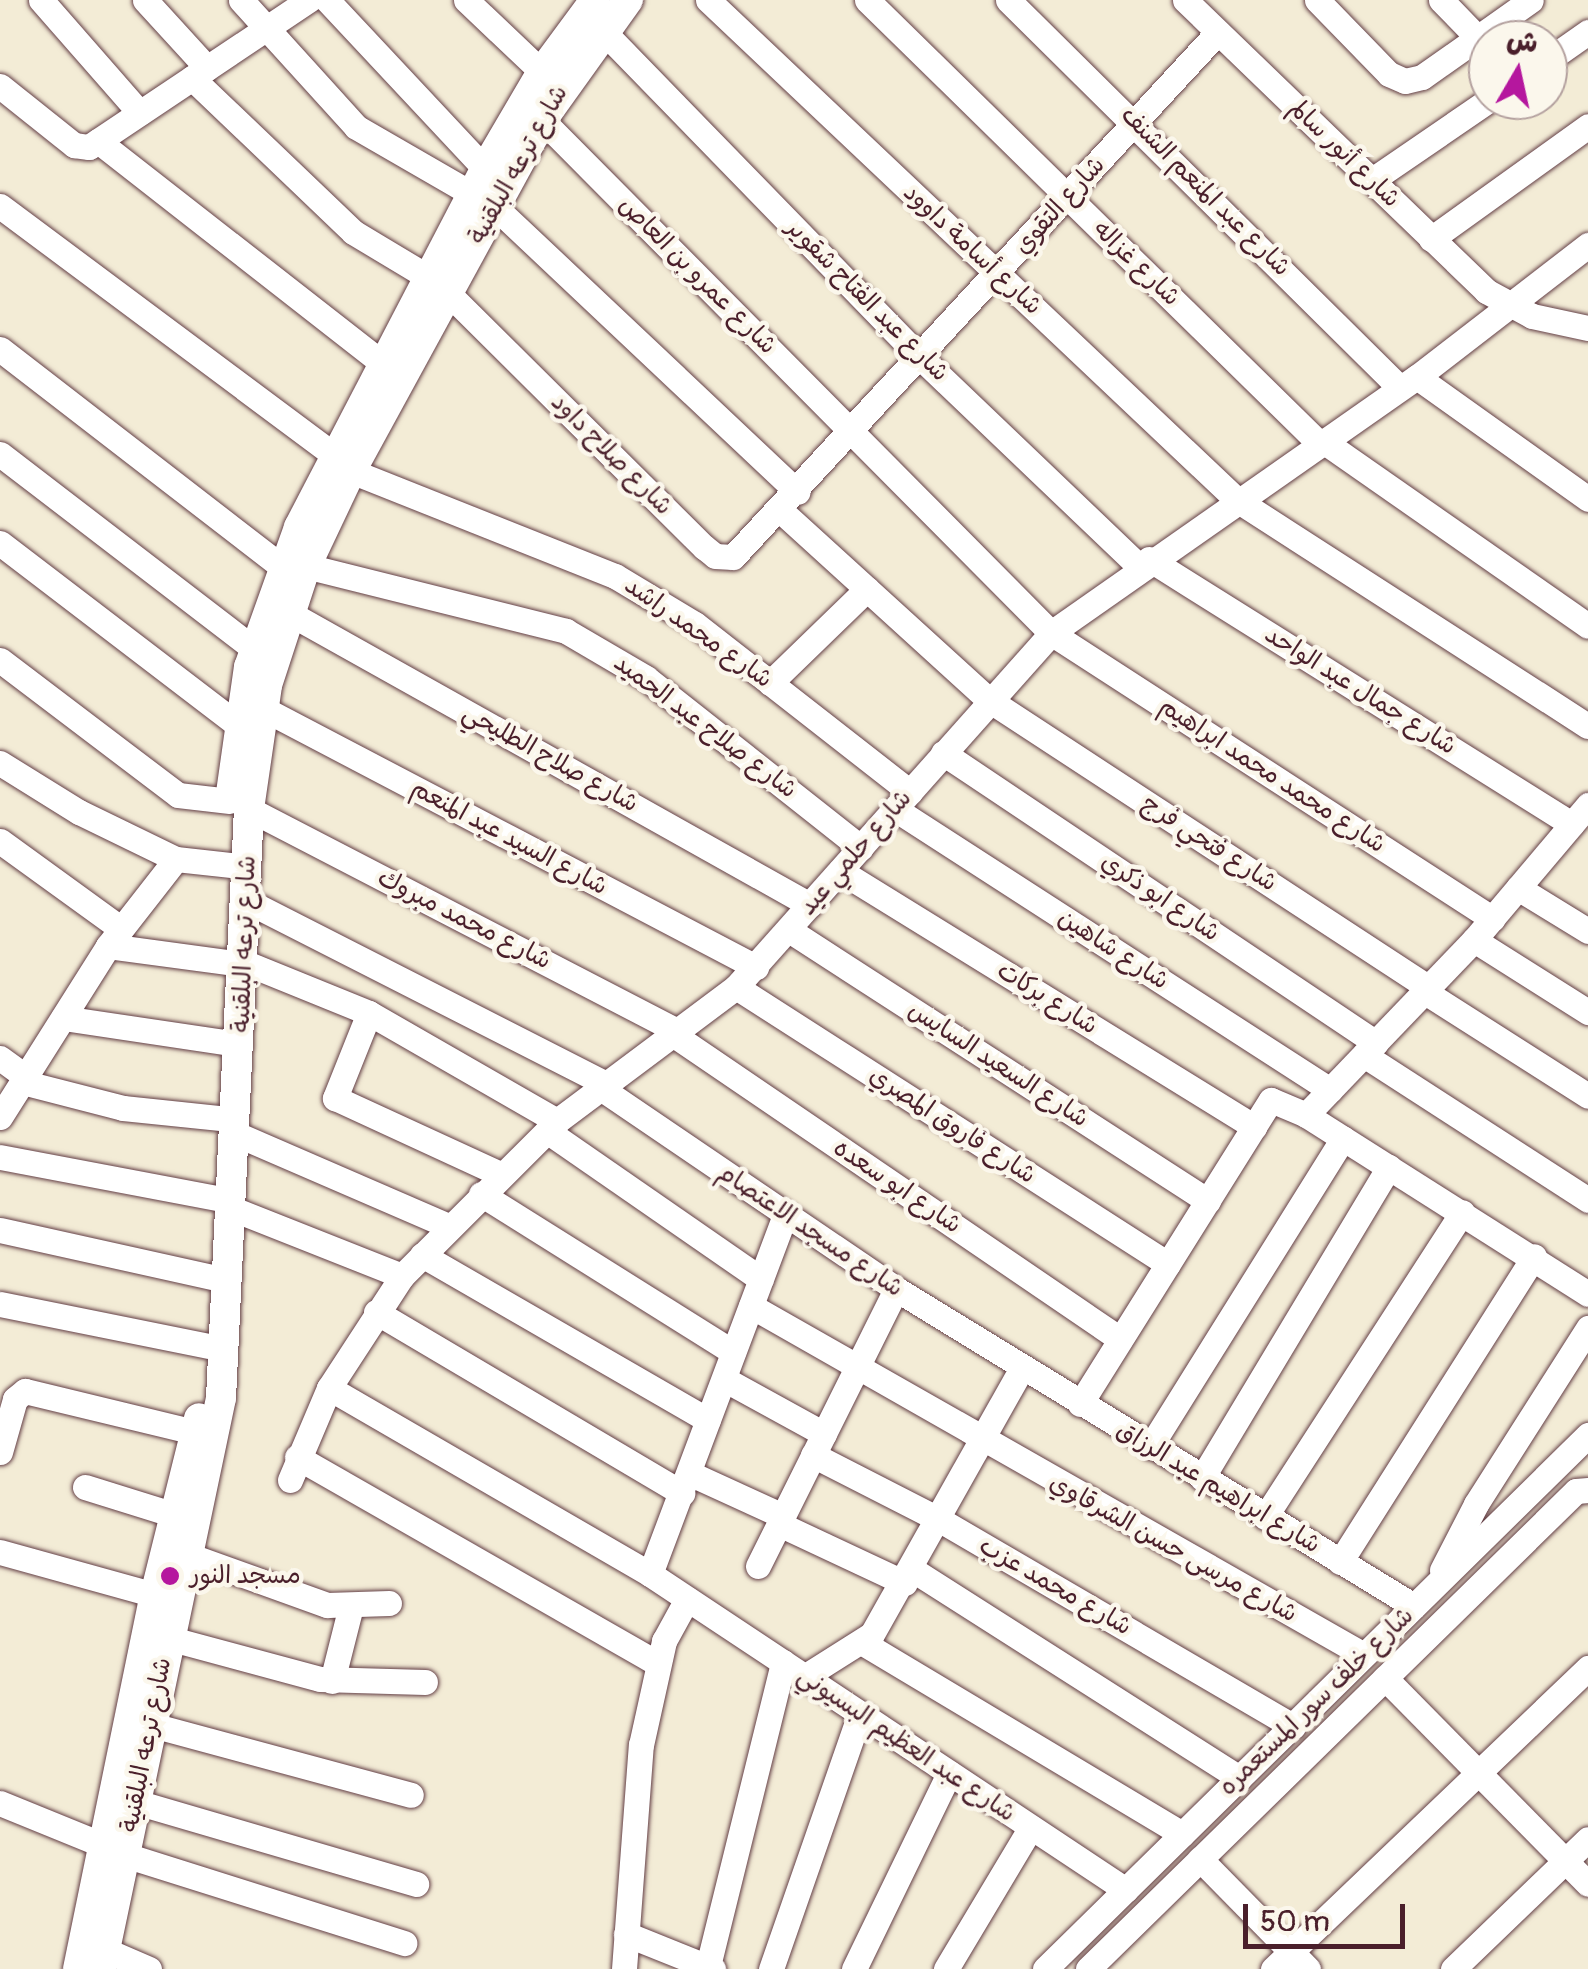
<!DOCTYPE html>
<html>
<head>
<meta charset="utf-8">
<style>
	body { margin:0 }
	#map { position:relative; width:1588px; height:1969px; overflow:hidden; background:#f3ecd6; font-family:Pangolin,"Playpen Sans Arabic",sans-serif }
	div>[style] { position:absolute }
	.roads { filter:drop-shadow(0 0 2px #633e45) drop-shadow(0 0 2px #633e45) }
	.minor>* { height:25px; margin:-12.5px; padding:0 12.5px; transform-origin:12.5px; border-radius:12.5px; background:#fff }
	.tertiary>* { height:30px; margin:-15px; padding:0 15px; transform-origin:15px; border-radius:15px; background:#fff }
	.dots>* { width:28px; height:28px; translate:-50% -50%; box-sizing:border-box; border:5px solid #fbf7ec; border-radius:50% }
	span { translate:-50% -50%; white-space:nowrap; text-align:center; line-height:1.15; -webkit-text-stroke:9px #fbf7ec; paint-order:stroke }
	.street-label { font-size:25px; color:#4a1f2b }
	.poi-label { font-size:25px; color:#4a1f2b }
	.left { translate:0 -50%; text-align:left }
	.north { position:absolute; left:1468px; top:20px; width:100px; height:100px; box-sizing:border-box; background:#fbf7ec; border:2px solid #b4a19f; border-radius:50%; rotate:9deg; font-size:28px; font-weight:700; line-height:40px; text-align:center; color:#4a1f2b }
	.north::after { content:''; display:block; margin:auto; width:35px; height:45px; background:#b5179e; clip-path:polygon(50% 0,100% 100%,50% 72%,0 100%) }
	.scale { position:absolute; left:1243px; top:1904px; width:162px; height:45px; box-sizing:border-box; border:5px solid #4a1f2b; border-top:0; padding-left:12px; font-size:30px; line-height:35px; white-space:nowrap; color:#4a1f2b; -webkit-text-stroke:8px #fbf7ec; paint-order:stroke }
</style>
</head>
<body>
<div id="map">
	<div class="roads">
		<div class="minor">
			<div style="left:41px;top:0;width:150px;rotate:48.8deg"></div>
			<div style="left:145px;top:0;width:92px;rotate:47.6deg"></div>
			<div style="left:241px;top:0;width:171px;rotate:47.8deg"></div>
			<div style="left:356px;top:127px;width:134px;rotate:30deg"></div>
			<div style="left:327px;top:0;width:231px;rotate:46.9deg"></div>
			<div style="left:466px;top:0;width:105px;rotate:43.5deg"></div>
			<div style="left:708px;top:0;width:728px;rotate:43.39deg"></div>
			<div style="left:1237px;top:500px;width:417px;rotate:32.8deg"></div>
			<div style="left:867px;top:0;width:634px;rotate:44.43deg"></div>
			<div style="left:1008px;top:0;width:550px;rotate:44.71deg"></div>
			<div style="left:1185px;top:0;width:419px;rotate:44deg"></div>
			<div style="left:1486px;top:291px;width:52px;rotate:28.5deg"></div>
			<div style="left:1532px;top:316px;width:57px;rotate:12.1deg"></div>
			<div style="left:1317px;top:0;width:103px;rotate:45.8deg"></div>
			<div style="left:1389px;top:74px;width:17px;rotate:24deg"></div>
			<div style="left:1405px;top:81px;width:17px;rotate:-13deg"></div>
			<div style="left:1422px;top:77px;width:133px;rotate:-35.2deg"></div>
			<div style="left:1441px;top:0;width:50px;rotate:45.8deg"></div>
			<div style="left:602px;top:30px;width:456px;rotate:45.8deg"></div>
			<div style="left:920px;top:357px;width:303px;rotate:43.7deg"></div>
			<div style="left:1548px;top:60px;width:49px;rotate:-35deg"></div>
			<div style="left:192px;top:78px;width:223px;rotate:43.7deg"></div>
			<div style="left:353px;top:232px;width:87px;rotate:31deg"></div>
			<div style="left:0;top:86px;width:95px;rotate:38.6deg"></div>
			<div style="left:74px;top:145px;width:15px;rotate:8deg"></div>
			<div style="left:89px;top:147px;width:265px;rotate:-33.8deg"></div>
			<div style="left:542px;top:120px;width:723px;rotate:45.22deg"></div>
			<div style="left:1051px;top:633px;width:526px;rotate:32.91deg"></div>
			<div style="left:98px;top:141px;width:360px;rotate:38deg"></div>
			<div style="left:1372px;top:180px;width:142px;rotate:-34.4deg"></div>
			<div style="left:0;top:206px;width:417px;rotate:36.7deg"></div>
			<div style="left:494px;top:206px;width:417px;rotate:43.3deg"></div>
			<div style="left:1431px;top:239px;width:193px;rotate:-35.7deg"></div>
			<div style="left:448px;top:293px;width:361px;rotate:44.8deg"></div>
			<div style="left:704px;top:547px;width:14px;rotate:39deg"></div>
			<div style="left:715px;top:556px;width:18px;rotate:3deg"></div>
			<div style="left:733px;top:557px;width:713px;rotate:-47.27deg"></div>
			<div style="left:0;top:349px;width:356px;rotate:37.7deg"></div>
			<div style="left:1417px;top:377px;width:210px;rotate:35.5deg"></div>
			<div style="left:1323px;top:441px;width:323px;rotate:34.9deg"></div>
			<div style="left:0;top:454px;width:320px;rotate:37.5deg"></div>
			<div style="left:351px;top:471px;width:284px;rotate:21.7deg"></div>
			<div style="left:615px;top:576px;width:93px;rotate:31deg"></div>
			<div style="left:695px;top:624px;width:273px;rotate:38deg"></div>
			<div style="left:780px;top:510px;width:282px;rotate:42.3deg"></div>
			<div style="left:989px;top:700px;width:526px;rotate:33.21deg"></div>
			<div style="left:0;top:543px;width:298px;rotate:37.4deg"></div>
			<div style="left:1149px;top:559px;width:499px;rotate:32.1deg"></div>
			<div style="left:306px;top:566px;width:268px;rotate:14deg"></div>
			<div style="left:566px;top:631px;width:93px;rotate:30.4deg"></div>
			<div style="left:646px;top:678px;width:274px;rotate:38.3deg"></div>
			<div style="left:289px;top:613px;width:597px;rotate:29.27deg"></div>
			<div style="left:0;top:660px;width:223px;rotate:37.2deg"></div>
			<div style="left:178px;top:795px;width:52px;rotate:6.6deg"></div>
			<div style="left:770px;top:683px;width:135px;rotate:-44.1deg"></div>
			<div style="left:262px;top:708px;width:558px;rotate:27.67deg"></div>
			<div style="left:943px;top:753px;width:521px;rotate:33.81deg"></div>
			<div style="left:0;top:763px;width:93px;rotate:31.8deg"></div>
			<div style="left:79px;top:812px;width:108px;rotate:25.9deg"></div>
			<div style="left:176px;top:859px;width:72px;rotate:6.3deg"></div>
			<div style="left:249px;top:809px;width:483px;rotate:27.4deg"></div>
			<div style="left:895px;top:809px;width:518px;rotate:32.86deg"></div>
			<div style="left:0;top:841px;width:148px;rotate:35.9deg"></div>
			<div style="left:840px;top:871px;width:487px;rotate:31.7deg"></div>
			<div style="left:1518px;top:888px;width:82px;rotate:31.6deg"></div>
			<div style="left:247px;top:901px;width:405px;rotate:27deg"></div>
			<div style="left:789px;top:930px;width:499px;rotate:32.9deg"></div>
			<div style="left:1474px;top:940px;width:135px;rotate:32.3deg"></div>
			<div style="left:108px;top:946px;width:119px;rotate:7.7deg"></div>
			<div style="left:246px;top:963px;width:133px;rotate:22.1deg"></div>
			<div style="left:369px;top:1013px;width:217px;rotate:29.9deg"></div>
			<div style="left:736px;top:987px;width:513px;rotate:32.67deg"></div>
			<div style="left:1425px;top:992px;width:193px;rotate:32.5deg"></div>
			<div style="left:369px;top:1013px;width:92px;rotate:111.8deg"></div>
			<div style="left:335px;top:1098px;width:182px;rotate:24.7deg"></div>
			<div style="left:63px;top:1018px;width:162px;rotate:8.5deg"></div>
			<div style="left:674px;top:1035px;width:540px;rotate:34.28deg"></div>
			<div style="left:1364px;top:1055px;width:267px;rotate:32.9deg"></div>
			<div style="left:0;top:1058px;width:32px;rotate:36deg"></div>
			<div style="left:22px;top:1082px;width:104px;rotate:14.4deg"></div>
			<div style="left:123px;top:1108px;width:98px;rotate:5.9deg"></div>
			<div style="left:602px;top:1089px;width:356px;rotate:34.2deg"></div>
			<div style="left:896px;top:1289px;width:607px;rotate:31.47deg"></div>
			<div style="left:1306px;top:1115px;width:334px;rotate:32.4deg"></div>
			<div style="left:0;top:1117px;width:202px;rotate:-57.7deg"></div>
			<div style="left:108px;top:946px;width:110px;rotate:-52deg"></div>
			<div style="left:547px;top:1131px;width:260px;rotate:34.7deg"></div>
			<div style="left:236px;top:1134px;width:232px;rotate:23.4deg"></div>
			<div style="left:0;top:1157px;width:220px;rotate:10.7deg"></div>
			<div style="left:481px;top:1194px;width:297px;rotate:32.1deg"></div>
			<div style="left:233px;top:1209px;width:182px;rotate:21.6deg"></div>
			<div style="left:0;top:1230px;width:217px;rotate:12.5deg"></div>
			<div style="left:422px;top:1255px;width:330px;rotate:30deg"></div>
			<div style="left:0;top:1304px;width:213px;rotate:11.4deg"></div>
			<div style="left:751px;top:1306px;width:705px;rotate:29.65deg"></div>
			<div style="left:376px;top:1312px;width:356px;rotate:30.6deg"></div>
			<div style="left:724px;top:1379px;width:114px;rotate:28.8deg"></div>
			<div style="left:329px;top:1388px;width:371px;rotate:30.1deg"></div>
			<div style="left:650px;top:1574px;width:571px;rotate:33.58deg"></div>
			<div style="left:1080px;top:1404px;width:359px;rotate:-57.9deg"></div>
			<div style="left:1271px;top:1100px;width:38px;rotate:23deg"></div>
			<div style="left:1306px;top:1115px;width:243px;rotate:-46.2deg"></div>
			<div style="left:1474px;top:940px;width:177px;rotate:-49.8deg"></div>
			<div style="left:1150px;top:1447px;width:364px;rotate:-58deg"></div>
			<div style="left:0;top:1452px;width:55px;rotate:-74.2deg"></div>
			<div style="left:15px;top:1399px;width:13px;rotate:-39deg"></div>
			<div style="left:25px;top:1391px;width:191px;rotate:13.6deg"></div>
			<div style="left:813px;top:1455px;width:143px;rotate:27.1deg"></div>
			<div style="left:940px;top:1520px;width:409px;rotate:30.3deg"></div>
			<div style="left:297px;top:1457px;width:415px;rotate:29.8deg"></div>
			<div style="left:689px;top:1473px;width:103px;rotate:24.6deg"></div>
			<div style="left:1202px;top:1478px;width:363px;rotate:-59deg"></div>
			<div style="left:290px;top:1480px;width:100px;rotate:-67deg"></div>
			<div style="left:329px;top:1388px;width:134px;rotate:-56.9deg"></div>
			<div style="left:402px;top:1276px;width:219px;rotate:-45deg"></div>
			<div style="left:557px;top:1121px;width:224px;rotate:-36.8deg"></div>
			<div style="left:736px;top:987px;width:474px;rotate:-48.3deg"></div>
			<div style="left:1051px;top:633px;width:447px;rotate:-35deg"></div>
			<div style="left:1417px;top:377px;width:216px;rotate:-37.7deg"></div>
			<div style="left:85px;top:1487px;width:94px;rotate:17.3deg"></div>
			<div style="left:1265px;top:1517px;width:363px;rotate:-57.1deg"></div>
			<div style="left:779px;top:1524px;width:139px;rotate:25.1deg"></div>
			<div style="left:0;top:1552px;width:161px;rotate:15.5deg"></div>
			<div style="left:188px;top:1555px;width:148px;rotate:19.8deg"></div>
			<div style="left:327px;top:1605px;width:62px;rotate:-1.8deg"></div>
			<div style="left:1340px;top:1562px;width:362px;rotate:-57.6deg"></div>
			<div style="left:758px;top:1566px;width:309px;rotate:-63.5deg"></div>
			<div style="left:913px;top:1570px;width:387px;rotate:32.5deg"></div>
			<div style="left:1442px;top:1570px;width:74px;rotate:-62.7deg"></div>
			<div style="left:1476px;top:1504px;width:209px;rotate:-57.5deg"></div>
			<div style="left:650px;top:1574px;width:384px;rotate:-69.4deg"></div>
			<div style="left:168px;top:1638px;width:157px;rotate:15.1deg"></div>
			<div style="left:320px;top:1679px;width:105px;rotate:1.6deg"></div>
			<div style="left:863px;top:1643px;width:372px;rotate:30.9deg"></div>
			<div style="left:804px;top:1677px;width:80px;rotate:-32.3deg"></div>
			<div style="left:872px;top:1634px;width:305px;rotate:-60.6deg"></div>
			<div style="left:1385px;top:1678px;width:289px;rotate:45.4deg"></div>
			<div style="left:332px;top:1681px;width:77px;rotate:-75.8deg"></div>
			<div style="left:152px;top:1725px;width:268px;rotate:15.1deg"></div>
			<div style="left:136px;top:1802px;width:292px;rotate:16.3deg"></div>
			<div style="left:0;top:1803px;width:111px;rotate:22.2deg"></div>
			<div style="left:125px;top:1855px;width:293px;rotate:17.5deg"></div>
			<div style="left:1200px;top:1859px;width:154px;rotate:45.5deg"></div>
			<div style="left:626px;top:1934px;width:94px;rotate:21.9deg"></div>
			<div style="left:105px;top:1950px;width:48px;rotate:23.4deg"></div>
			<div style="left:708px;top:1966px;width:313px;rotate:-76.1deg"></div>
			<div style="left:624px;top:1969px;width:225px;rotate:-85.7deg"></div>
			<div style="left:641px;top:1745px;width:107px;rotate:-77.5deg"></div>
			<div style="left:664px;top:1641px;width:48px;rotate:-61.3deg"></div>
			<div style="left:771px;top:1969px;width:270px;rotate:-70.8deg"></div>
			<div style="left:854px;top:1969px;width:218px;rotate:-64.1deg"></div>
			<div style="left:946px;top:1969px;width:165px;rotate:-59.1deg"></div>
			<div style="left:1045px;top:1969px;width:762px;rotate:-44.52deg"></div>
			<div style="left:1088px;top:1969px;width:683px;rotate:-44.41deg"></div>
			<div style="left:1576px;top:1491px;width:12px;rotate:-5deg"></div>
			<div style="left:1273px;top:1969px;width:436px;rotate:-43.7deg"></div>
			<div style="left:1453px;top:1969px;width:187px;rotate:-43.9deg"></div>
		</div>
		<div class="tertiary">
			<div style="left:231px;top:793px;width:127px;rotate:-81.9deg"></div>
			<div style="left:249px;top:667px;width:149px;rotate:-70.3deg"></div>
			<div style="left:299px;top:527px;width:403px;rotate:-62.5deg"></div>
			<div style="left:485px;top:169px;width:113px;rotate:-59.6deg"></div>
			<div style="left:542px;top:72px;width:89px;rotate:-53.6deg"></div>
			<div style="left:78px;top:1969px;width:382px;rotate:-78.4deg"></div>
			<div style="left:155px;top:1595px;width:182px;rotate:-76deg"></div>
			<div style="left:101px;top:1969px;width:583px;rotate:-78.13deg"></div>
			<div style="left:221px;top:1398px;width:590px;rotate:-87.28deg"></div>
			<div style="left:249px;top:809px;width:125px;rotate:-81.7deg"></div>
			<div style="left:267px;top:685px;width:125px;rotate:-71.9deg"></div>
			<div style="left:306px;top:566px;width:105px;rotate:-64.7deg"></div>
			<div style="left:351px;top:471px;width:400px;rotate:-61.4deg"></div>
			<div style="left:542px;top:120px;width:148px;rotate:-54.4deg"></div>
		</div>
	</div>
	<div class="dots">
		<div style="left:170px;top:1576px;background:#b5179e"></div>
	</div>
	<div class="street-label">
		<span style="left:1344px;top:154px;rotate:44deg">شارع أنور سالم</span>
		<span style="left:519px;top:165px;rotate:-61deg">شارع ترعه البلقنية</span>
		<span style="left:1205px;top:192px;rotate:45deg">شارع عبد المنعم الشنف</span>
		<span style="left:1060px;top:206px;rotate:-48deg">شارع التقوي</span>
		<span style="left:972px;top:250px;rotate:43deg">شارع أسامة داوود</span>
		<span style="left:1136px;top:264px;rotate:44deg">شارع غزاله</span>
		<span style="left:697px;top:276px;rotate:45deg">شارع عمرو بن العاص</span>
		<span style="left:867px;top:301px;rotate:45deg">شارع عبد الفتاح شقوير</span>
		<span style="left:611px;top:455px;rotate:45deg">شارع صلاح داود</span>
		<span style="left:698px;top:633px;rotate:35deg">شارع محمد راشد</span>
		<span style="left:1360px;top:691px;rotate:32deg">شارع جمال عبد الواحد</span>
		<span style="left:705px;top:727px;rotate:37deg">شارع صلاح عبد الحميد</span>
		<span style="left:550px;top:759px;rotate:29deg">شارع صلاح الطليحي</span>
		<span style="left:1272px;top:776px;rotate:33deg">شارع محمد محمد ابراهيم</span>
		<span style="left:509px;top:838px;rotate:28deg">شارع السيد عبد المنعم</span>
		<span style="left:1209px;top:844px;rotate:33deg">شارع فتحي فرج</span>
		<span style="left:856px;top:853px;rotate:-49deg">شارع حلمي عيد</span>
		<span style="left:1160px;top:898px;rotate:34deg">شارع ابو ذكري</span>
		<span style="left:464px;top:920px;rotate:27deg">شارع محمد مبروك</span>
		<span style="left:245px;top:944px;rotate:-88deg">شارع ترعه البلقنية</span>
		<span style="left:1113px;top:950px;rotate:33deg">شارع شاهين</span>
		<span style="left:1047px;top:999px;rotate:32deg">شارع بركات</span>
		<span style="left:998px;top:1065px;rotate:33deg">شارع السعيد السايس</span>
		<span style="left:952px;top:1126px;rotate:33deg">شارع فاروق المصري</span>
		<span style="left:897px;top:1187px;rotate:34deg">شارع ابو سعده</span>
		<span style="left:810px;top:1231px;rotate:34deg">شارع مسجد الاعتصام</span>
		<span style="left:1218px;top:1488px;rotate:31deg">شارع ابراهيم عبد الرزاق</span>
		<span style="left:1173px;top:1549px;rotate:29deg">شارع مرسى حسن الشرقاوي</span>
		<span style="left:1055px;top:1587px;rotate:30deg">شارع محمد عزب</span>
		<span style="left:1317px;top:1702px;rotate:-44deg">شارع خلف سور المستعمره</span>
		<span style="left:147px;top:1745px;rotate:-79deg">شارع ترعه البلقنية</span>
		<span style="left:906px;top:1745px;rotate:34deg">شارع عبد العظيم البسيوني</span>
	</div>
	<div class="poi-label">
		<span class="left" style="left:190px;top:1576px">مسجد النور</span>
	</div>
	<div class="north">ش</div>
	<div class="scale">50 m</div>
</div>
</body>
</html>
